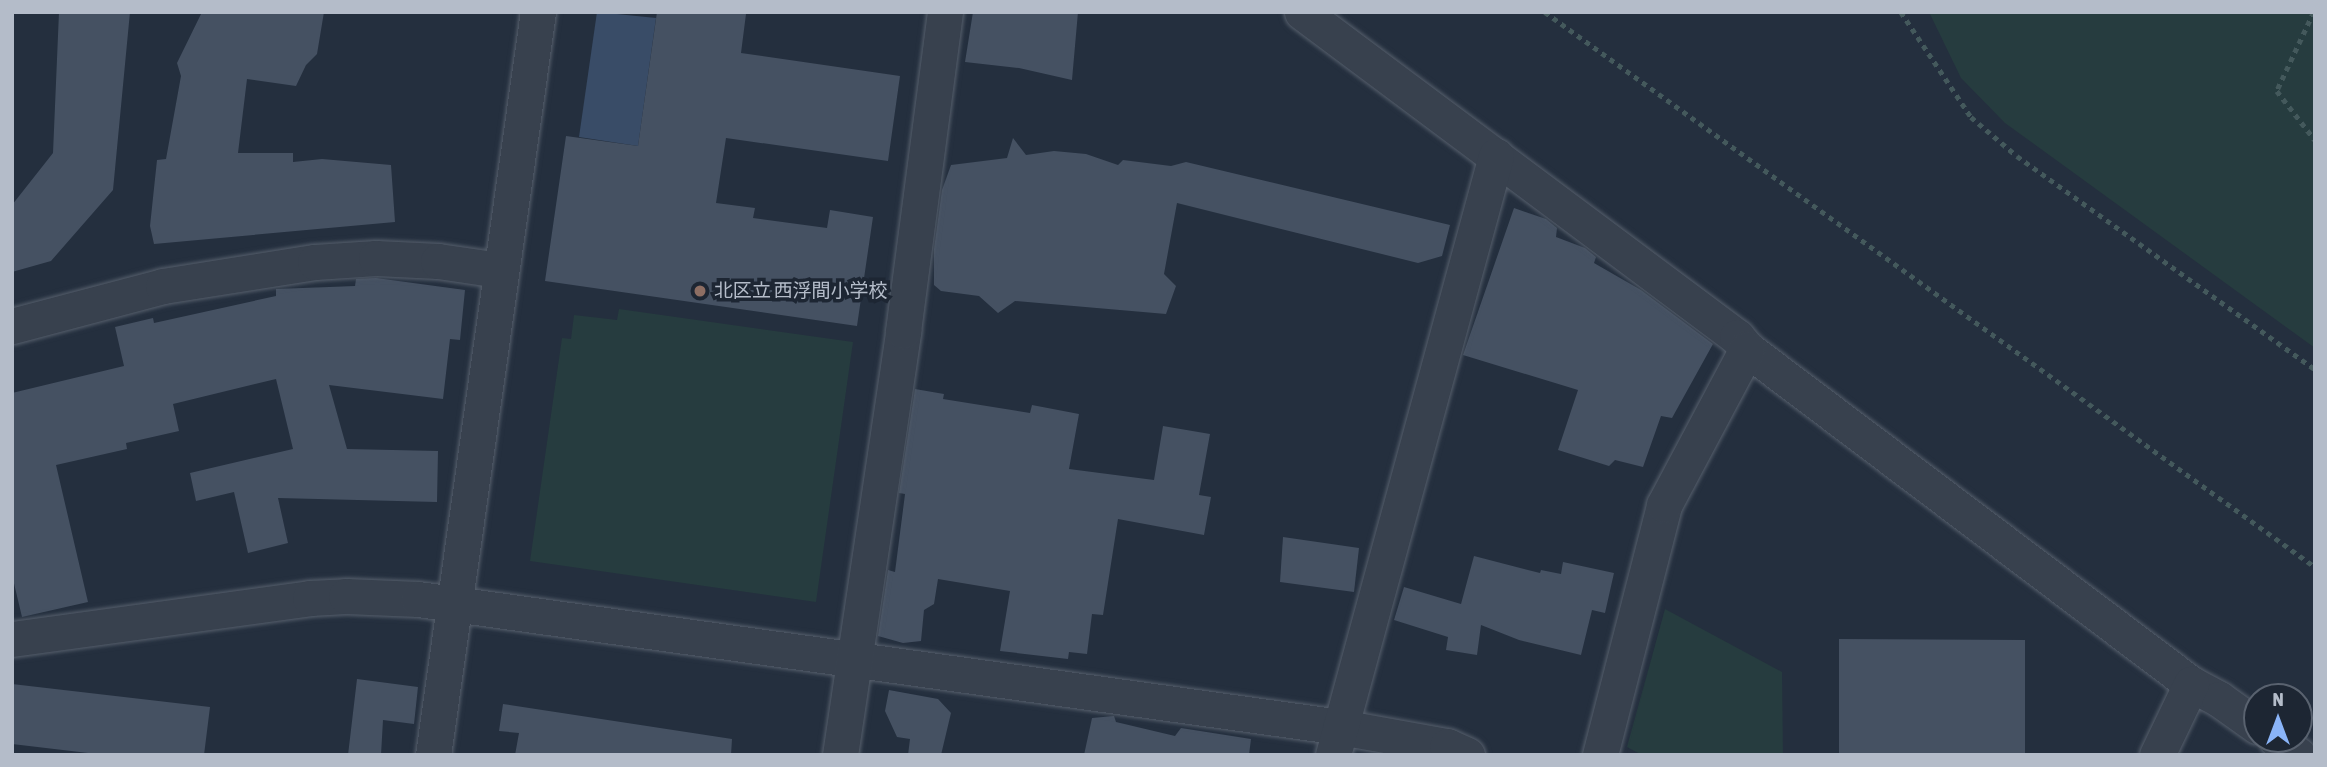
<!DOCTYPE html>
<html>
<head>
<meta charset="utf-8">
<style>
	body { margin:0 }
	#map { position:relative; width:2327px; height:767px; overflow:hidden; background:#242f3e; font-family:"Asap Condensed","Noto Sans JP",sans-serif }
	div>[style] { position:absolute }
	.green>* { inset:0; background:#263c3f }
	.water>* { inset:0; background:#394c67 }
	.building>* { inset:0; background:#455162 }
	.path>* { height:4.5px; margin-top:-2.25px; transform-origin:0; background:repeating-linear-gradient(90deg,#44595c 0 5px,transparent 0 10px) }
	.roads { filter:drop-shadow(0 0 2px #565f6c) drop-shadow(0 0 2px #565f6c) }
	.minor>* { height:35px; margin:-17.5px; padding:0 17.5px; transform-origin:17.5px; border-radius:17.5px; background:#38414e }
	.dots>* { width:19px; height:19px; translate:-50% -50%; box-sizing:border-box; border:4px solid #1d2633; border-radius:50% }
	span { translate:-50% -50%; white-space:nowrap; text-align:center; line-height:1.15; -webkit-text-stroke:7px #1d2633; paint-order:stroke }
	.poi-label { font-size:19px; color:#b4bcc9 }
	.left { translate:0 -50%; text-align:left }
	.frame { position:absolute; inset:0; border:14px solid #b4bcc9; pointer-events:none }
	.north { position:absolute; left:2243px; top:683px; width:70px; height:70px; box-sizing:border-box; background:#1d2633; border:2px solid #59626f; border-radius:50%; rotate:0deg; font-size:19px; font-weight:700; line-height:28px; text-align:center; color:#b4bcc9 }
	.north::after { content:''; display:block; margin:auto; width:24px; height:32px; background:#8ab4f8; clip-path:polygon(50% 0,100% 100%,50% 72%,0 100%) }
</style>
</head>
<body>
<div id="map">
	<div class="green">
		<div style="clip-path:polygon(1929px 12px,2315px 12px,2315px 348px,2005px 123px,1961px 78px)"></div>
		<div style="clip-path:polygon(619px 309px,853px 342px,816px 602px,530px 561px,562px 338px,571px 339px,574px 315px,617px 320px)"></div>
		<div style="clip-path:polygon(1665px 609px,1782px 672px,1783px 755px,1642px 755px,1627px 747px)"></div>
	</div>
	<div class="water">
		<div style="clip-path:polygon(597px 12px,656px 18px,638px 146px,579px 137px)"></div>
	</div>
	<div class="building">
		<div style="clip-path:polygon(59px 12px,130px 12px,113px 190px,51px 261px,12px 272px,12px 205px,53px 153px)"></div>
		<div style="clip-path:polygon(202px 12px,324px 12px,317px 54px,306px 65px,296px 86px,247px 79px,238px 153px,293px 153px,293px 162px,322px 159px,391px 165px,395px 222px,154px 244px,150px 226px,157px 160px,166px 159px,181px 76px,177px 63px)"></div>
		<div style="clip-path:polygon(657px 12px,746px 14px,741px 53px,900px 76px,888px 161px,726px 138px,716px 203px,755px 208px,753px 218px,827px 228px,830px 210px,873px 217px,857px 326px,545px 281px,566px 136px,638px 146px)"></div>
		<div style="clip-path:polygon(973px 12px,1078px 12px,1072px 80px,1019px 68px,965px 62px)"></div>
		<div style="clip-path:polygon(1013px 138px,1026px 155px,1054px 151px,1086px 154px,1118px 165px,1123px 160px,1171px 166px,1186px 162px,1450px 225px,1442px 256px,1418px 263px,1177px 203px,1164px 274px,1176px 286px,1166px 314px,1015px 301px,998px 313px,979px 296px,941px 291px,934px 285px,934px 249px,942px 190px,951px 165px,1007px 158px)"></div>
		<div style="clip-path:polygon(1514px 208px,1546px 219px,1557px 228px,1556px 237px,1585px 248px,1596px 257px,1594px 263px,1641px 290px,1713px 344px,1672px 418px,1661px 416px,1643px 467px,1615px 460px,1609px 466px,1558px 450px,1578px 390px,1463px 355px)"></div>
		<div style="clip-path:polygon(376px 278px,465px 290px,460px 340px,450px 339px,443px 399px,329px 385px,347px 449px,438px 451px,437px 502px,278px 498px,288px 543px,248px 553px,234px 492px,196px 501px,190px 473px,293px 449px,276px 379px,173px 404px,179px 431px,126px 443px,127px 449px,56px 465px,88px 602px,22px 617px,12px 575px,12px 393px,124px 366px,115px 327px,153px 318px,154px 323px,276px 296px,276px 289px,355px 286px,356px 279px)"></div>
		<div style="clip-path:polygon(915px 389px,944px 394px,943px 399px,1030px 413px,1032px 405px,1079px 414px,1069px 469px,1154px 480px,1163px 426px,1210px 434px,1199px 495px,1211px 497px,1204px 535px,1118px 519px,1103px 615px,1092px 614px,1087px 654px,1069px 652px,1068px 659px,1000px 651px,1010px 591px,938px 579px,934px 604px,924px 610px,921px 641px,903px 643px,878px 636px,888px 570px,895px 572px,905px 494px,899px 493px)"></div>
		<div style="clip-path:polygon(1283px 537px,1359px 548px,1354px 592px,1280px 582px)"></div>
		<div style="clip-path:polygon(1474px 556px,1540px 573px,1541px 570px,1561px 574px,1563px 562px,1614px 573px,1605px 613px,1592px 610px,1581px 655px,1519px 640px,1481px 625px,1477px 655px,1446px 650px,1448px 637px,1394px 620px,1404px 587px,1461px 604px)"></div>
		<div style="clip-path:polygon(1839px 639px,2025px 640px,2025px 755px,1839px 755px)"></div>
		<div style="clip-path:polygon(357px 679px,418px 687px,414px 724px,383px 720px,381px 755px,348px 755px)"></div>
		<div style="clip-path:polygon(12px 684px,210px 707px,204px 755px,105px 755px,12px 744px)"></div>
		<div style="clip-path:polygon(889px 690px,938px 699px,951px 713px,941px 755px,908px 755px,910px 739px,897px 737px,885px 711px)"></div>
		<div style="clip-path:polygon(503px 704px,732px 739px,731px 755px,515px 755px,519px 733px,499px 731px)"></div>
		<div style="clip-path:polygon(1114px 716px,1116px 722px,1175px 736px,1181px 728px,1251px 739px,1249px 755px,1084px 755px,1092px 718px)"></div>
	</div>
	<div class="path">
		<div style="left:1545px;top:12px;width:949px;rotate:35.78deg"></div>
		<div style="left:1901px;top:12px;width:126px;rotate:56.3deg"></div>
		<div style="left:1971px;top:117px;width:60px;rotate:40.3deg"></div>
		<div style="left:2017px;top:156px;width:366px;rotate:35.6deg"></div>
		<div style="left:2314px;top:12px;width:87px;rotate:115.1deg"></div>
		<div style="left:2277px;top:91px;width:62px;rotate:52.2deg"></div>
	</div>
	<div class="roads">
		<div class="minor">
			<div style="left:1302px;top:12px;width:543px;rotate:36.76deg"></div>
			<div style="left:1737px;top:337px;width:16px;rotate:50deg"></div>
			<div style="left:1747px;top:349px;width:556px;rotate:37.03deg"></div>
			<div style="left:2191px;top:684px;width:32px;rotate:28deg"></div>
			<div style="left:2219px;top:699px;width:47px;rotate:35.4deg"></div>
			<div style="left:12px;top:326px;width:156px;rotate:-14.8deg"></div>
			<div style="left:163px;top:286px;width:154px;rotate:-9deg"></div>
			<div style="left:315px;top:262px;width:61px;rotate:-3.8deg"></div>
			<div style="left:376px;top:258px;width:62px;rotate:2.8deg"></div>
			<div style="left:438px;top:261px;width:63px;rotate:8.3deg"></div>
			<div style="left:12px;top:639px;width:301px;rotate:-7.8deg"></div>
			<div style="left:310px;top:598px;width:36px;rotate:-3deg"></div>
			<div style="left:346px;top:596px;width:72px;rotate:2.4deg"></div>
			<div style="left:418px;top:599px;width:931px;rotate:7.9deg"></div>
			<div style="left:1340px;top:727px;width:109px;rotate:10.1deg"></div>
			<div style="left:1447px;top:746px;width:22px;rotate:24deg"></div>
			<div style="left:2276px;top:739px;width:27px;rotate:36deg"></div>
			<div style="left:433px;top:755px;width:750px;rotate:-81.96deg"></div>
			<div style="left:840px;top:755px;width:429px;rotate:-81.5deg"></div>
			<div style="left:903px;top:331px;width:322px;rotate:-82.5deg"></div>
			<div style="left:1333px;top:755px;width:621px;rotate:-74.78deg"></div>
			<div style="left:1600px;top:755px;width:258px;rotate:-75.6deg"></div>
			<div style="left:1664px;top:505px;width:177px;rotate:-62deg"></div>
			<div style="left:2157px;top:755px;width:79px;rotate:-64.4deg"></div>
		</div>
	</div>
	<div class="dots">
		<div style="left:700px;top:291px;background:#8d6e63"></div>
	</div>
	<div class="poi-label">
		<span class="left" style="left:714px;top:291px">北区立 西浮間小学校</span>
	</div>
	<div class="frame"></div>
	<div class="north">N</div>
</div>
</body>
</html>
